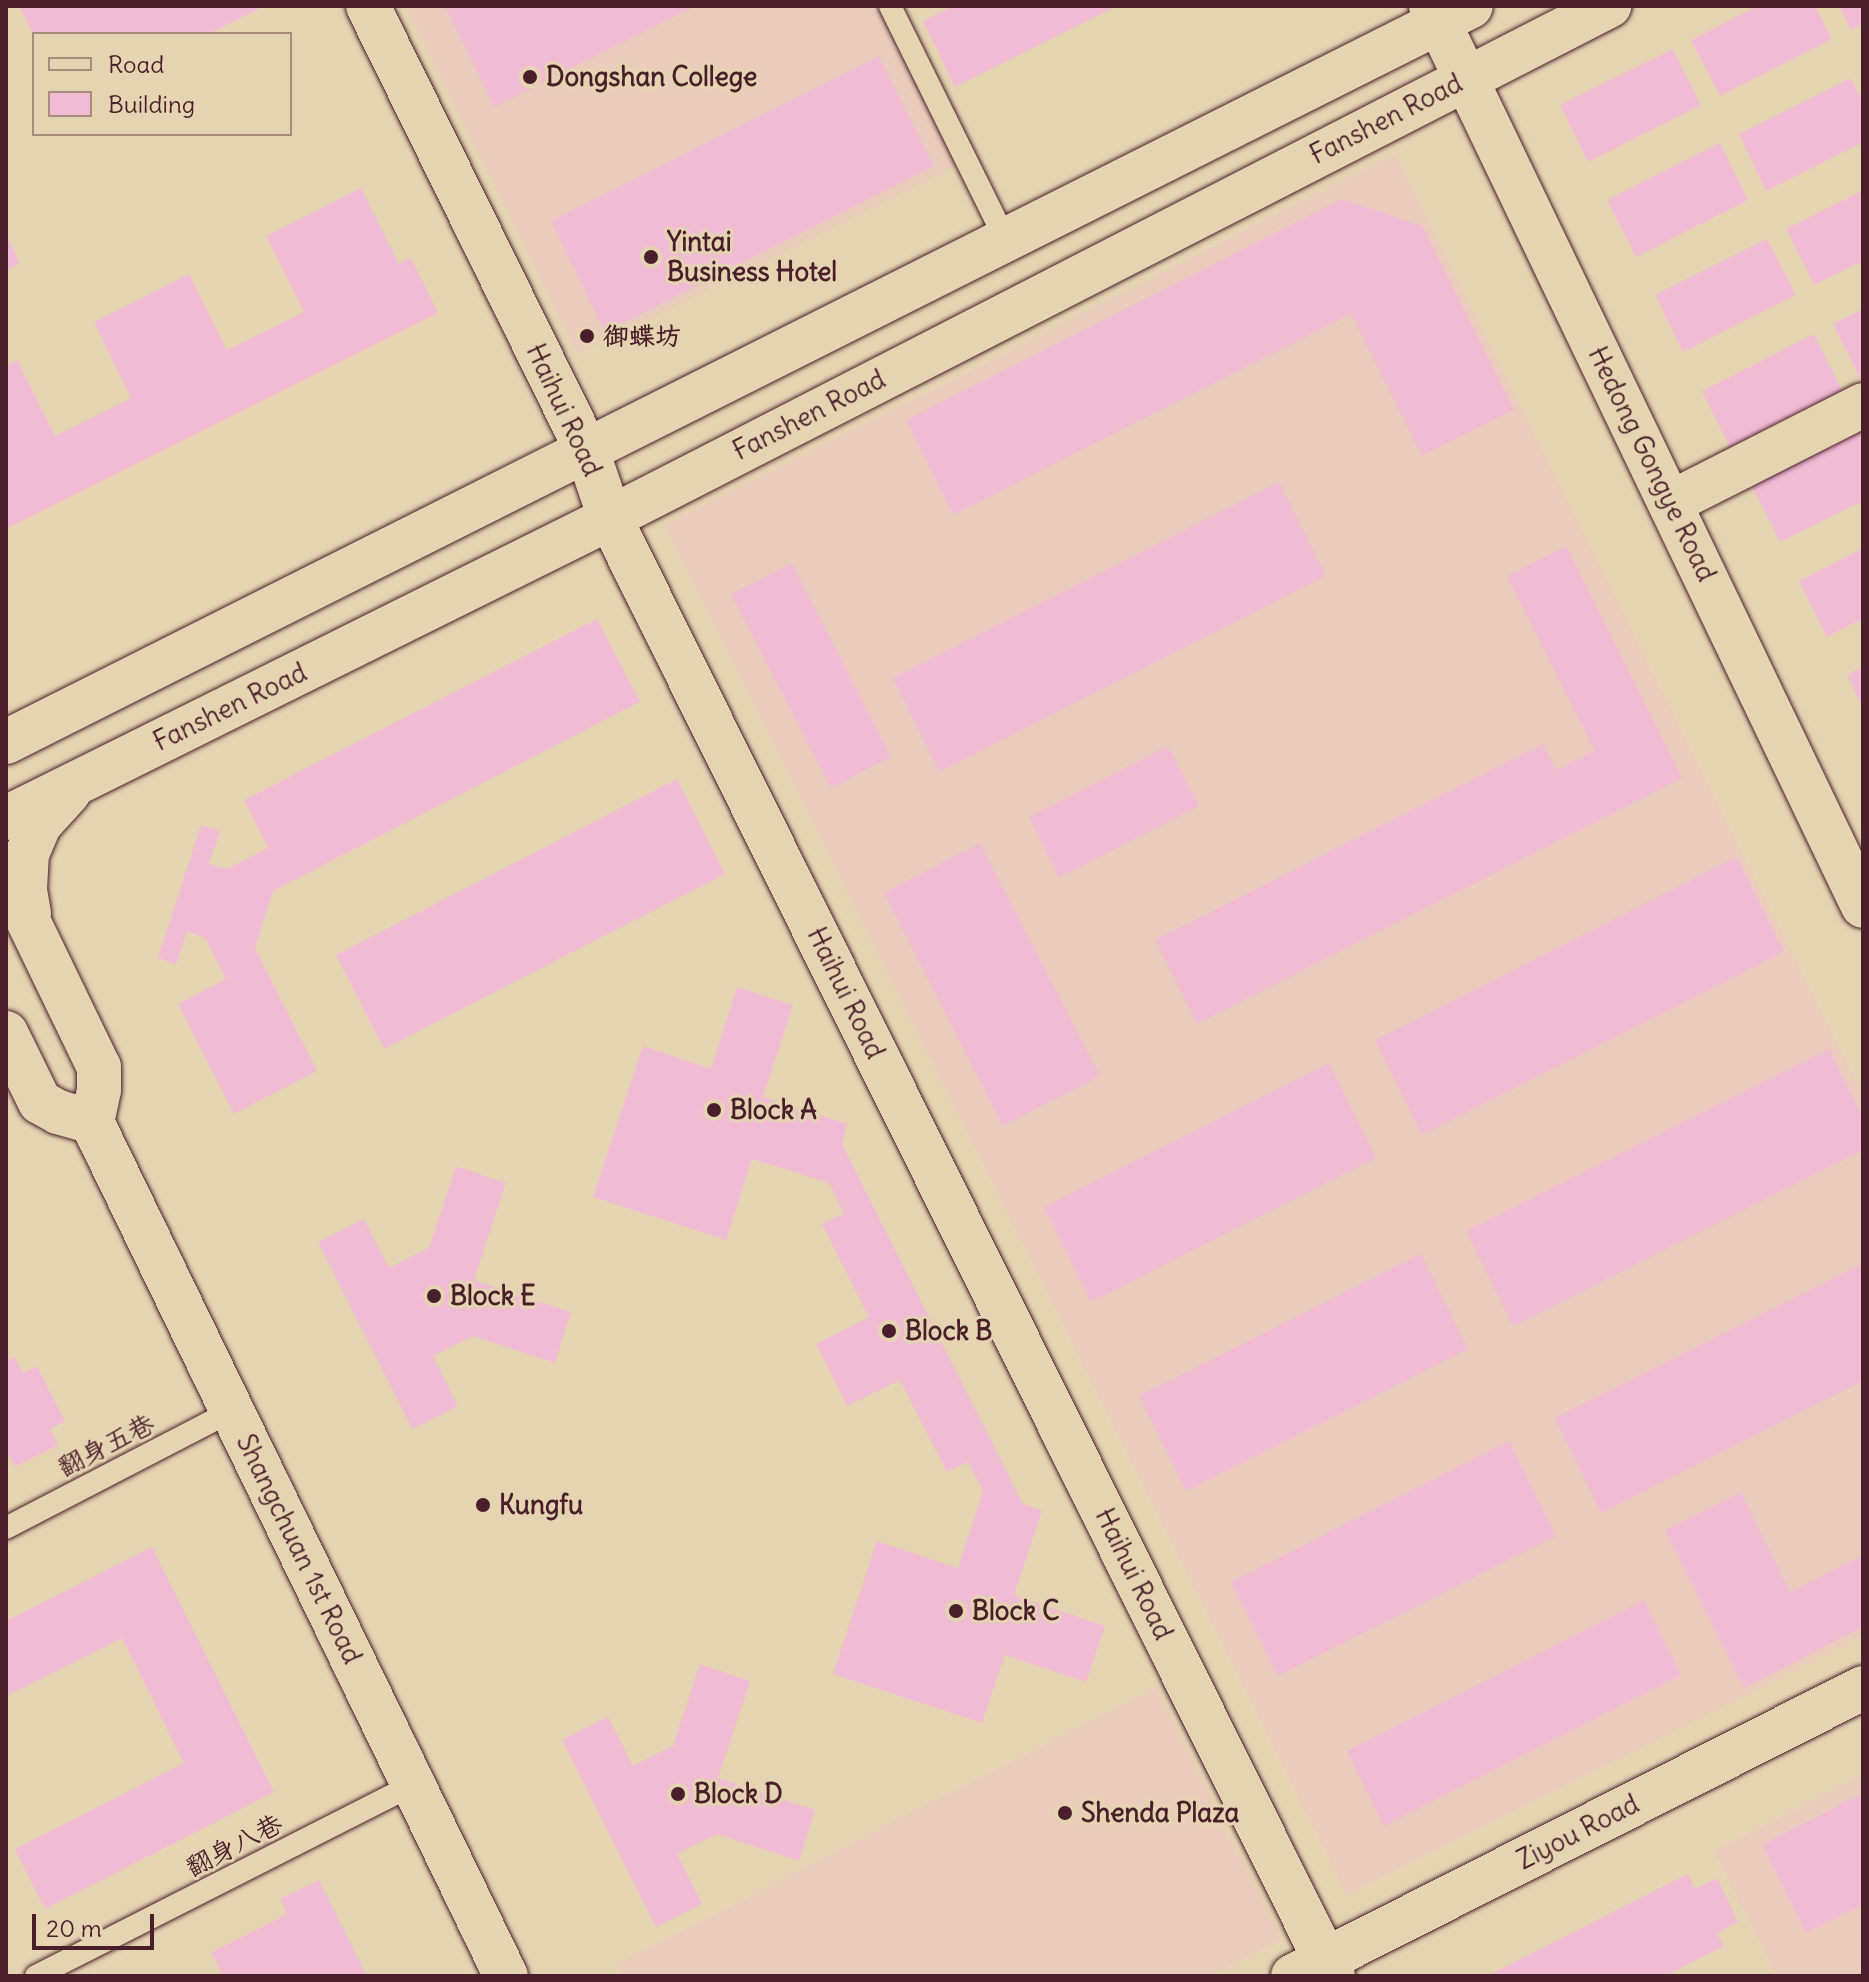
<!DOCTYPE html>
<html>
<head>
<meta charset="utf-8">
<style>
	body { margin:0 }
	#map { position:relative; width:1869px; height:1982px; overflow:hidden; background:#e5d4b1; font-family:Delius,"LXGW WenKai TC",sans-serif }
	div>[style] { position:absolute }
	.built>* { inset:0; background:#e9ccbb }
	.building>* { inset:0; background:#f1bbd3 }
	.roads { filter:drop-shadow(0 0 2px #4a1f2b) drop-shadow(0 0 2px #4a1f2b) }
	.service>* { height:22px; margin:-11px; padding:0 11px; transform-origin:11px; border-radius:11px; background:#e5d4b1 }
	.minor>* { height:44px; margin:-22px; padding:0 22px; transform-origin:22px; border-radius:22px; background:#e5d4b1 }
	.tertiary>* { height:44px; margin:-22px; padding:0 22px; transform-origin:22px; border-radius:22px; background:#e5d4b1 }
	.secondary>* { height:44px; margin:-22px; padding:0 22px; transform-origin:22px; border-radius:22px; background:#e5d4b1 }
	.dots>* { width:22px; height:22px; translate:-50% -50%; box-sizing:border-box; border:4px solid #e5d4b1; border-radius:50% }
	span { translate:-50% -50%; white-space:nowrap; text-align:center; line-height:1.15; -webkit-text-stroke:6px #e5d4b1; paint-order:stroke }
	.poi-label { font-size:26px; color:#4a1f2b; font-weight:700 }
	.left { translate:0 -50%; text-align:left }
	.street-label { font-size:26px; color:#4a1f2b }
	.frame { position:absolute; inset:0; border:8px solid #4a1f2b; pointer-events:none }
	.legend { position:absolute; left:32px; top:32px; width:260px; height:104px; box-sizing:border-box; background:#e5d4b1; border:2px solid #a78c7b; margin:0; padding:10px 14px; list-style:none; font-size:24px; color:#4a1f2b }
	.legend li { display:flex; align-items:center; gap:16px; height:40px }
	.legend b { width:40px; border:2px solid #a78c7b }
	.scale { position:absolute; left:32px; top:1914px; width:122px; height:36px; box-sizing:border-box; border:4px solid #4a1f2b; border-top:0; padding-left:10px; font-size:24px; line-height:28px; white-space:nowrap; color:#4a1f2b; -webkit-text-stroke:6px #e5d4b1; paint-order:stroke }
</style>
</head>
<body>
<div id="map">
	<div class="built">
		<div style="clip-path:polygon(406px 6px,890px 6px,966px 160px,578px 354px)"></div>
		<div style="clip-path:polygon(1395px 155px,1863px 1095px,1863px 1635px,1347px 1895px,665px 525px)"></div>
		<div style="clip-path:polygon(1155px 1688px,1282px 1939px,1210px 1976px,624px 1976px,618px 1964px)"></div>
		<div style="clip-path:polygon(1863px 1775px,1863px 1976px,1777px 1976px,1714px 1851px)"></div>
	</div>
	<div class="building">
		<div style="clip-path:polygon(19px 6px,264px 6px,208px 34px,33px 34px)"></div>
		<div style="clip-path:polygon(445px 6px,695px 6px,494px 107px)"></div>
		<div style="clip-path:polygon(954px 6px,1117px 6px,955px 87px,923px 21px)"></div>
		<div style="clip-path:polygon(1758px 6px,1815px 6px,1832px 39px,1720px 96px,1691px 40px)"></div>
		<div style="clip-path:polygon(1839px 6px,1863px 6px,1863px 24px,1851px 30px)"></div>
		<div style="clip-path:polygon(1673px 49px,1701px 105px,1588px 162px,1560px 105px)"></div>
		<div style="clip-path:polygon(879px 56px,934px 166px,605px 332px,551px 221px)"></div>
		<div style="clip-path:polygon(1851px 78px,1863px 102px,1863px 142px,1766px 191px,1739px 134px)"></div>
		<div style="clip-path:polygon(1720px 143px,1748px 200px,1636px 257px,1607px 200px)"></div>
		<div style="clip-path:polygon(361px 188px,399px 264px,411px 258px,438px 313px,6px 529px,6px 366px,17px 360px,55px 436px,131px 398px,94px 322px,189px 274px,227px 350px,304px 312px,266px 236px)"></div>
		<div style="clip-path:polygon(1863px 190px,1863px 261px,1814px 285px,1786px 229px)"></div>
		<div style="clip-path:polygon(1342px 199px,1422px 226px,1514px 410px,1422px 456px,1351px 314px,953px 515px,906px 420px)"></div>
		<div style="clip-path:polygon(6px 234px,20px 263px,6px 270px)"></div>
		<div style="clip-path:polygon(1767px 239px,1796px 295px,1683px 352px,1655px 295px)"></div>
		<div style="clip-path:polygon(1863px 309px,1863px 379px,1861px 380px,1833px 324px)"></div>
		<div style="clip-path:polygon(1814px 334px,1842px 390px,1730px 447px,1702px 391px)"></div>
		<div style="clip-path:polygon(1863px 430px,1863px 501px,1780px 542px,1752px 486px)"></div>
		<div style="clip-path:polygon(1279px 482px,1326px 576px,939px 772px,893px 678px)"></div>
		<div style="clip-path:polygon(1566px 546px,1682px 778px,1197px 1024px,1155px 940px,1543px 744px,1556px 770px,1595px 751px,1507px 576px)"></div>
		<div style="clip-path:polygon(1863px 548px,1863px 619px,1827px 637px,1799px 581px)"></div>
		<div style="clip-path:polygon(792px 563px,891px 757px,831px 788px,731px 594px)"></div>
		<div style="clip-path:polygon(597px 619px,640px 702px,273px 891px,255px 948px,317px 1071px,234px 1114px,178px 1004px,226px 979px,205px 938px,187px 931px,176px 965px,158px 958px,201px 825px,220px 831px,209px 864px,227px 869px,268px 848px,244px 800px)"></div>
		<div style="clip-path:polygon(1863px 667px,1863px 709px,1847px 675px)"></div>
		<div style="clip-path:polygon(1168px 746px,1199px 806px,1059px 878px,1029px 817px)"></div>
		<div style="clip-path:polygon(677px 779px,725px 874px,384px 1049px,336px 955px)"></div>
		<div style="clip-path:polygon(980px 843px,1100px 1076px,1003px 1126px,884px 893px)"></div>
		<div style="clip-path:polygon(1737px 857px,1784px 952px,1422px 1135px,1375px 1040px)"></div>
		<div style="clip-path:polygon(737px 987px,793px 1005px,763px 1097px,847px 1124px,842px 1144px,1023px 1504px,1042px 1511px,1014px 1595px,1105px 1626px,1086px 1682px,1005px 1655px,982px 1723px,833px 1674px,877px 1541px,958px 1568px,983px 1491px,968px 1462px,947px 1472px,900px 1380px,847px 1406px,816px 1344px,869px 1317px,822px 1224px,844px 1214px,829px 1183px,752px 1159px,726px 1240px,593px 1197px,643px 1046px,711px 1069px)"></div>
		<div style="clip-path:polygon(1829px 1049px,1863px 1118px,1863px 1150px,1513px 1326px,1466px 1231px)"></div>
		<div style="clip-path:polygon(1329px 1063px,1376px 1158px,1091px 1302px,1044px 1207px)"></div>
		<div style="clip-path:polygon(456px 1166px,506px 1183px,474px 1280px,571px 1312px,555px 1363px,473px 1336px,433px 1356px,458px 1406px,412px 1429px,318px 1242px,364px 1219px,389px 1268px,429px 1248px)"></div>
		<div style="clip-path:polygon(1421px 1254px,1468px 1349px,1186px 1491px,1139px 1396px)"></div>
		<div style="clip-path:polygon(1863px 1263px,1863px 1381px,1601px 1513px,1555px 1418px)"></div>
		<div style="clip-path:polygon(15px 1357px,23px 1373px,37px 1366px,65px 1421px,50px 1429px,59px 1445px,15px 1467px,6px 1451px,6px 1361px)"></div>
		<div style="clip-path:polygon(1509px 1441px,1556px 1536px,1278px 1676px,1231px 1582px)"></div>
		<div style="clip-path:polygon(1741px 1492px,1790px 1592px,1863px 1555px,1863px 1627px,1744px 1688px,1665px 1530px)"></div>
		<div style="clip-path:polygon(152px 1547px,274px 1792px,45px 1909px,15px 1849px,184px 1763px,122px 1638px,6px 1696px,6px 1621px)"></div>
		<div style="clip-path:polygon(1644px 1600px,1681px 1675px,1384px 1826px,1347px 1751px)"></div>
		<div style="clip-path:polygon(700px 1664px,750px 1681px,718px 1778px,815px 1810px,799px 1861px,717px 1834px,677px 1854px,702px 1904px,656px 1927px,562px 1740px,608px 1717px,633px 1766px,673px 1746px)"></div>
		<div style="clip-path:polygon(1863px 1793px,1863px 1904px,1806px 1933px,1762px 1845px)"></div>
		<div style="clip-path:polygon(1688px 1874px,1695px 1889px,1717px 1878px,1738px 1922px,1717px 1933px,1724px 1946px,1665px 1976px,1487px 1976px)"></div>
		<div style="clip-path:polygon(319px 1880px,367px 1976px,223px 1976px,211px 1952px,287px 1914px,280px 1899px)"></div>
	</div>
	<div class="roads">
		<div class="service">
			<div style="left:890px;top:6px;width:262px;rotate:63.7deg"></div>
			<div style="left:6px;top:1528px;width:254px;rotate:-27.4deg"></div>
			<div style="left:36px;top:1976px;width:423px;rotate:-26.9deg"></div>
		</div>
		<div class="minor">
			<div style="left:368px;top:6px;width:498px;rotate:63.8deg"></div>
			<div style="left:588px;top:453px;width:69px;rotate:71.3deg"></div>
			<div style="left:610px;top:518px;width:1627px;rotate:63.62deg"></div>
			<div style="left:1670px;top:503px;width:216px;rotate:-26.9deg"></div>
		</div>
		<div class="tertiary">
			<div style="left:1431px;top:6px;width:998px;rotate:64.36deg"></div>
			<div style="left:1293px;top:1976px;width:639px;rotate:-26.81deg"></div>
		</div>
		<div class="secondary">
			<div style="left:6px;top:742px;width:1639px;rotate:-26.67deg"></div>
			<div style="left:6px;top:818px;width:674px;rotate:-26.41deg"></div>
			<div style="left:610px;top:518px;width:1123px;rotate:-27.14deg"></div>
			<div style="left:6px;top:875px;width:213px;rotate:64.2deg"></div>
			<div style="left:99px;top:1067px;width:23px;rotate:90deg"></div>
			<div style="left:99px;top:1090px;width:33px;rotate:102deg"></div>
			<div style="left:92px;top:1122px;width:949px;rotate:64.14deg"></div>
			<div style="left:29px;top:913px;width:23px;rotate:-100deg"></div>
			<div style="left:25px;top:890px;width:36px;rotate:-87deg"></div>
			<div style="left:27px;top:854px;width:33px;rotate:-67deg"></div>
			<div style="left:40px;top:824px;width:43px;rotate:-47.8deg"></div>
			<div style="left:6px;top:1033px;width:77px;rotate:63.8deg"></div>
			<div style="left:40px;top:1102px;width:21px;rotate:29deg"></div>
			<div style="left:58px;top:1112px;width:35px;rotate:16deg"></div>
		</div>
	</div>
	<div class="dots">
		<div style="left:530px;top:77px;background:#4a1f2b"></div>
		<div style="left:651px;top:257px;background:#4a1f2b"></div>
		<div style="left:587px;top:336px;background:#4a1f2b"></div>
		<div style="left:714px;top:1110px;background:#4a1f2b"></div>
		<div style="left:434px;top:1296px;background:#4a1f2b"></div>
		<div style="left:889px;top:1331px;background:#4a1f2b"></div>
		<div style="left:483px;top:1505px;background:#4a1f2b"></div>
		<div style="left:956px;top:1611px;background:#4a1f2b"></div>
		<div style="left:678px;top:1794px;background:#4a1f2b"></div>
		<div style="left:1065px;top:1813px;background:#4a1f2b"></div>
	</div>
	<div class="poi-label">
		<span class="left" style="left:546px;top:77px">Dongshan College</span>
		<span class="left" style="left:667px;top:257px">Yintai<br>Business Hotel</span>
		<span class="left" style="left:603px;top:336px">御蝶坊</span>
		<span class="left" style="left:730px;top:1110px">Block A</span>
		<span class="left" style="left:450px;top:1296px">Block E</span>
		<span class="left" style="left:905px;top:1331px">Block B</span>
		<span class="left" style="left:499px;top:1505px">Kungfu</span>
		<span class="left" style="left:972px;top:1611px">Block C</span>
		<span class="left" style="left:694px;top:1794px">Block D</span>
		<span class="left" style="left:1081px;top:1813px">Shenda Plaza</span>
	</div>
	<div class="street-label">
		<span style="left:1386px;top:119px;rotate:-27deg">Fanshen Road</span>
		<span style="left:564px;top:410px;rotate:65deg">Haihui Road</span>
		<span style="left:809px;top:415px;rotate:-27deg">Fanshen Road</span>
		<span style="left:1652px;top:464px;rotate:64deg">Hedong Gongye Road</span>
		<span style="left:230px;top:707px;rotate:-26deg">Fanshen Road</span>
		<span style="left:846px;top:993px;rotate:64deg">Haihui Road</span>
		<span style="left:106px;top:1445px;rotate:-27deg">翻身五巷</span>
		<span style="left:299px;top:1549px;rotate:64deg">Shangchuan 1st Road</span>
		<span style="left:1134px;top:1574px;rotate:64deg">Haihui Road</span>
		<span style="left:1578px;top:1832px;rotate:-27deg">Ziyou Road</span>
		<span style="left:234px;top:1845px;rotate:-27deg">翻身八巷</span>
	</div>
	<div class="frame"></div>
	<ul class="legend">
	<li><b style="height:10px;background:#e5d4b1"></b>Road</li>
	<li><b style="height:22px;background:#f1bbd3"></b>Building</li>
	</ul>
	<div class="scale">20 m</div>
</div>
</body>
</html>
